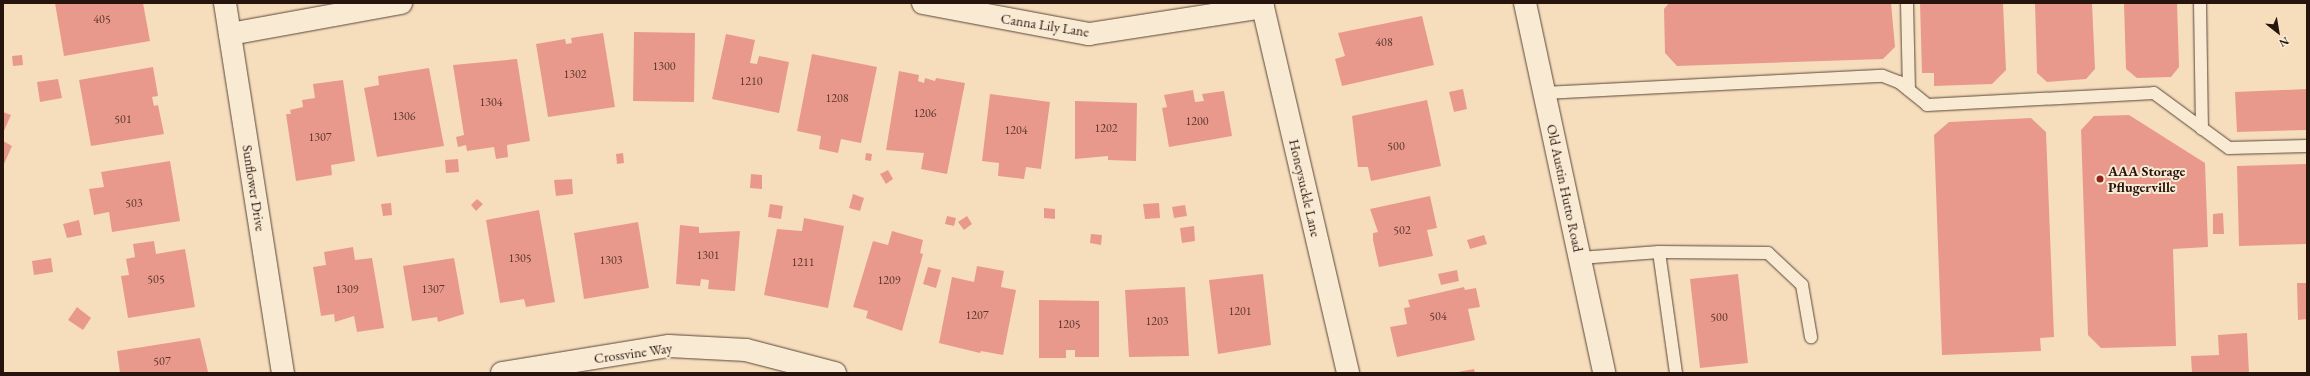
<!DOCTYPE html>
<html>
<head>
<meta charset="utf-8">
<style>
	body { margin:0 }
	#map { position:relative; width:2310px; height:376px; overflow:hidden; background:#f6debd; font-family:"EB Garamond",serif }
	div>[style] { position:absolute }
	.building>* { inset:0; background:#e9998c }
	.roads { filter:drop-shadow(0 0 1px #5b4638) drop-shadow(0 0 1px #5b4638) }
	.service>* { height:12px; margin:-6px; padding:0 6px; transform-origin:6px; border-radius:6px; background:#f9ead4 }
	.minor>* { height:22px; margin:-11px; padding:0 11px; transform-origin:11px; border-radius:11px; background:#f9ead4 }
	.tertiary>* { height:22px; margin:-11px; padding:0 11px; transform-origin:11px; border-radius:11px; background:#f9ead4 }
	.dots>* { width:11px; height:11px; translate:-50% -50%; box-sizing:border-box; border:2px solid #f9ead4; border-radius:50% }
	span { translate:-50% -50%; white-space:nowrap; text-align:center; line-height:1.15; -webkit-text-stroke:4px #f9ead4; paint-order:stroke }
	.number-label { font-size:12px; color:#58352c }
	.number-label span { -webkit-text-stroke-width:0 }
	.street-label { font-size:14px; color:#27140c }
	.poi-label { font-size:14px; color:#27140c; font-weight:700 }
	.left { translate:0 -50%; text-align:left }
	.frame { position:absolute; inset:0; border:4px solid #27140c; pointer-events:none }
	.north { position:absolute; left:2258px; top:12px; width:40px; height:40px; -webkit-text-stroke:3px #f9ead4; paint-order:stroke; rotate:149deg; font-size:11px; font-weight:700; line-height:16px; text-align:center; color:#27140c }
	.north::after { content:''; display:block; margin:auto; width:14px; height:18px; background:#27140c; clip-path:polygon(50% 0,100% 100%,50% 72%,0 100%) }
</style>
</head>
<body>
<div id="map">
	<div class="building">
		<div style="clip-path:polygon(55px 3px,143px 3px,150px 41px,64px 56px)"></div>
		<div style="clip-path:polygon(1669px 3px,1891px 3px,1895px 47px,1883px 59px,1677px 66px,1665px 53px,1664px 9px)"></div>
		<div style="clip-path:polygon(1920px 3px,2003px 3px,2006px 70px,1992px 84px,1934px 86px,1934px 73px,1922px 73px)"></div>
		<div style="clip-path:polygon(2035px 3px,2092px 3px,2095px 69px,2086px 79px,2047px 82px,2037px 73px)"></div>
		<div style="clip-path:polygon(2124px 3px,2177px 3px,2179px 67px,2171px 77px,2137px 78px,2126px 69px)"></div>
		<div style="clip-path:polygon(1422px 16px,1434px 65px,1342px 86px,1335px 59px,1345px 56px,1338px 33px)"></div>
		<div style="clip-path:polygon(634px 32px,695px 33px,694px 102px,633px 101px)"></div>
		<div style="clip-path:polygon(603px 33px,615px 107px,548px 117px,536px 44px,565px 39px,566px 44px,572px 43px,571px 38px)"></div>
		<div style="clip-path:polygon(726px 34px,755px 40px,750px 63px,757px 64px,759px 56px,789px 62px,779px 113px,712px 99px)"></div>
		<div style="clip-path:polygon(812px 54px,877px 67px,861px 143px,841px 139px,838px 153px,819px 149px,821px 136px,797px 131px)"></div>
		<div style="clip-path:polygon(22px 55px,23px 65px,13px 66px,12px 56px)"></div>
		<div style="clip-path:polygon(517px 59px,530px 141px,507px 145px,508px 157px,496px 159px,494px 147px,467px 151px,466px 145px,458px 147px,456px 137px,464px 135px,453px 65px)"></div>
		<div style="clip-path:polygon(153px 67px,158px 96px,152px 97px,154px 106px,158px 105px,164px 134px,91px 146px,79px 80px)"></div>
		<div style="clip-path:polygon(429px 68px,444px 146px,377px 157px,364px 88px,379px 85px,378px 76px)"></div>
		<div style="clip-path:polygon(899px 71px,919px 75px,918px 81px,924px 83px,925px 78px,935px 81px,936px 78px,965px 83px,947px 174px,921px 169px,924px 153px,886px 150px)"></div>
		<div style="clip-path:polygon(58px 79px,62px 98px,40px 102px,37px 82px)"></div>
		<div style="clip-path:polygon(343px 80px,355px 161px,331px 165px,332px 175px,296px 181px,286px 114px,291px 114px,290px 110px,303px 107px,302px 100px,315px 98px,313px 84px)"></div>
		<div style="clip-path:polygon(1463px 89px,1467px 109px,1454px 112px,1449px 92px)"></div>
		<div style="clip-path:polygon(2307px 89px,2307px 130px,2237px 132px,2235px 92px)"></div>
		<div style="clip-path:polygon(1193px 90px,1195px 102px,1204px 101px,1202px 94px,1224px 91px,1232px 136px,1169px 147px,1162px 108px,1167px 107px,1164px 95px)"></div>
		<div style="clip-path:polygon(990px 94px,1050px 102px,1041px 169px,1026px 167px,1024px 179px,998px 176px,999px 163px,982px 161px)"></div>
		<div style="clip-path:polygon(1427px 100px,1441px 166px,1371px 181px,1368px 167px,1358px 167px,1352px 116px)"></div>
		<div style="clip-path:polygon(1075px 101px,1137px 103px,1136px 161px,1108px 160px,1108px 156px,1075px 159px)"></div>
		<div style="clip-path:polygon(3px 112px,11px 115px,3px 133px)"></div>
		<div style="clip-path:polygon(2129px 115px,2205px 163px,2208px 247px,2173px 249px,2176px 346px,2101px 348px,2088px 335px,2081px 130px,2094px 116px)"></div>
		<div style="clip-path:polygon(2031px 118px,2046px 132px,2054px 337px,2040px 338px,2041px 351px,1942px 355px,1934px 135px,1949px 122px)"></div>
		<div style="clip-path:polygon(3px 141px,12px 146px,3px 166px)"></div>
		<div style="clip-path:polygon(623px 153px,624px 163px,617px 164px,616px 154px)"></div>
		<div style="clip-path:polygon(866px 153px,872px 154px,871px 161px,865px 160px)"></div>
		<div style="clip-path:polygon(458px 159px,459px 172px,446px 173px,445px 160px)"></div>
		<div style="clip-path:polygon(170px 161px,180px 221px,112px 232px,109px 212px,94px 215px,89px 189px,104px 187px,101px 172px)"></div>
		<div style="clip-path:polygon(2307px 164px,2307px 244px,2239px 246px,2237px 166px)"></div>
		<div style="clip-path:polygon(888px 170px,893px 179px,886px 184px,880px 174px)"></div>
		<div style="clip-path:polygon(751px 174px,762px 175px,762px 189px,750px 188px)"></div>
		<div style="clip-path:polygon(572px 179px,573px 194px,556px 196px,554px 180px)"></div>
		<div style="clip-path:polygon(853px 194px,864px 198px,860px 211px,849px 208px)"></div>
		<div style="clip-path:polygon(1430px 196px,1437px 228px,1427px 230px,1433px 256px,1379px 267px,1373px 240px,1373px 233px,1378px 232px,1370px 209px)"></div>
		<div style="clip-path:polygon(477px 199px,483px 204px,476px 211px,471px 205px)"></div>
		<div style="clip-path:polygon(391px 203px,392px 215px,383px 216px,381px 204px)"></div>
		<div style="clip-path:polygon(1159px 203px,1160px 218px,1145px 219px,1143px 204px)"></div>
		<div style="clip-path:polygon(770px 204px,783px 206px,781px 219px,768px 217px)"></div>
		<div style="clip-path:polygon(1185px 205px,1187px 216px,1174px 218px,1172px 207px)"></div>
		<div style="clip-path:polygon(1044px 208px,1055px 209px,1055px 219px,1044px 218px)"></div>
		<div style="clip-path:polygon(539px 210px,555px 302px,526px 307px,524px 299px,500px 303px,486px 220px)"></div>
		<div style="clip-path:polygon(2223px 213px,2224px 234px,2213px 234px,2213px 214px)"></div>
		<div style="clip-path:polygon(947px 216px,956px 218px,954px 226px,945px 224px)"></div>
		<div style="clip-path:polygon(967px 216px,972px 224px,964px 230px,958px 222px)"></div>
		<div style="clip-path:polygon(804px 218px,844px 226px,828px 308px,764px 295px,777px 229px,802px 231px)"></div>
		<div style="clip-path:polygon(79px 220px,82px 235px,67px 238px,63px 224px)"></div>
		<div style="clip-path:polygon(638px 222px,649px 288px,584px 299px,574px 233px)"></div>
		<div style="clip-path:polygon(680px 225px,699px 227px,699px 233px,740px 231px,735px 291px,708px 289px,709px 280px,701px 279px,700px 286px,676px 284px)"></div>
		<div style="clip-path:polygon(1194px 226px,1195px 241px,1182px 243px,1180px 228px)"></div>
		<div style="clip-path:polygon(892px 231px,923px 240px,920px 253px,923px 254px,902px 331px,866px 318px,868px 311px,853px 307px,873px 241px,888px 245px)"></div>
		<div style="clip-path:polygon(1091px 234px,1102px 235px,1101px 245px,1090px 243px)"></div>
		<div style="clip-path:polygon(1484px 235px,1487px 244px,1470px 249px,1467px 240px)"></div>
		<div style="clip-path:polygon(154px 241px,156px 254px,185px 249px,195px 307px,128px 318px,121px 276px,129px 275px,126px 259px,135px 257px,133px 244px)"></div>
		<div style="clip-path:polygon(353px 247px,355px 260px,372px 258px,384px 328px,357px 332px,354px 316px,335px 322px,334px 314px,321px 316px,313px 267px,326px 265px,324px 252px)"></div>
		<div style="clip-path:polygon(51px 258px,53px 272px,34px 275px,32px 261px)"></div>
		<div style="clip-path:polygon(454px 258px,464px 314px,438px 322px,437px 317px,412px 321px,403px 266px)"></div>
		<div style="clip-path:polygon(977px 266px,1004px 271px,1001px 287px,1016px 290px,1003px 355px,981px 351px,980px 353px,939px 343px,952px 277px,974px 282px)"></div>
		<div style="clip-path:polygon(928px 267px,941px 270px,936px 288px,923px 284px)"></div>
		<div style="clip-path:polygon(1457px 270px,1459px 281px,1441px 285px,1438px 274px)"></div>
		<div style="clip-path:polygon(1263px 274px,1271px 345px,1218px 354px,1209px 280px)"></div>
		<div style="clip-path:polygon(1738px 274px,1748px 363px,1700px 368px,1690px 279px)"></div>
		<div style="clip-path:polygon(2297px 283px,2307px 283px,2307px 319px,2298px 320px)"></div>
		<div style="clip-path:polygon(1185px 287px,1189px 356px,1129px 357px,1125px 290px)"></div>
		<div style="clip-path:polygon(1464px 287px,1465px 290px,1476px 288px,1480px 307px,1468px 309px,1475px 340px,1397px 357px,1390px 327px,1407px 324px,1404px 308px,1410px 307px,1408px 300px)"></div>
		<div style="clip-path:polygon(1039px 300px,1099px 301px,1099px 357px,1075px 357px,1075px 350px,1066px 350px,1066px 358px,1039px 358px)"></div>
		<div style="clip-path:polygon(77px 307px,91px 318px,83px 330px,68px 320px)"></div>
		<div style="clip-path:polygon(2247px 333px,2249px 373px,2192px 373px,2191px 356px,2219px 355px,2218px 335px)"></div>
		<div style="clip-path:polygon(200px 338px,208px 372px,120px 373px,117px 351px)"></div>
		<div style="clip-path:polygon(1474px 369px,1475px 373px,1458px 373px,1458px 372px)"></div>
	</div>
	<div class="roads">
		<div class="service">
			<div style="left:1907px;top:3px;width:87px;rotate:88.7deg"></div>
			<div style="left:2200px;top:3px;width:126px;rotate:89.1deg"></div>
			<div style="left:1544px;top:93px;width:339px;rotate:-2.9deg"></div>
			<div style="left:1883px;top:76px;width:17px;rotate:21deg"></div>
			<div style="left:1899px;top:82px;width:36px;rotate:39deg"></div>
			<div style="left:1927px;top:105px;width:227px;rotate:-3deg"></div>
			<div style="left:2154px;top:93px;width:93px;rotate:36.3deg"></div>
			<div style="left:2229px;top:148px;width:78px;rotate:-1.5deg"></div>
			<div style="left:1659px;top:252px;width:109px;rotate:0.5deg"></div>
			<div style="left:1768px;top:253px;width:47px;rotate:43.3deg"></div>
			<div style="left:1802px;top:285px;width:53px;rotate:80.2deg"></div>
			<div style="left:1580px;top:258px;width:79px;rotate:-4.3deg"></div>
			<div style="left:1659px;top:252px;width:122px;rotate:82deg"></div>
		</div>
		<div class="minor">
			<div style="left:225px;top:3px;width:375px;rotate:81.1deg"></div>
			<div style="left:923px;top:3px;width:169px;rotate:10.6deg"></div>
			<div style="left:1089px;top:34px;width:176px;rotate:-8.8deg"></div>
			<div style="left:1262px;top:3px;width:380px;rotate:76.9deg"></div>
			<div style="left:230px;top:34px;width:174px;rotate:-10.3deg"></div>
			<div style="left:502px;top:373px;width:169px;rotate:-9.2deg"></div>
			<div style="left:669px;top:346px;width:77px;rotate:3deg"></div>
			<div style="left:746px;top:350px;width:92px;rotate:14.5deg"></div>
		</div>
		<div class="tertiary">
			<div style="left:1525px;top:3px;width:378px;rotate:77.9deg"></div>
		</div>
	</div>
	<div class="dots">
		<div style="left:2100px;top:179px;background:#8f2418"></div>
	</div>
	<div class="number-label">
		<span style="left:102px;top:20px">405</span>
		<span style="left:1384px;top:43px">408</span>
		<span style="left:664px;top:67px">1300</span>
		<span style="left:575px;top:75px">1302</span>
		<span style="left:751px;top:82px">1210</span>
		<span style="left:837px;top:99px">1208</span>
		<span style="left:491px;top:103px">1304</span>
		<span style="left:925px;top:114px">1206</span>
		<span style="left:404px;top:117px">1306</span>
		<span style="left:123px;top:120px">501</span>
		<span style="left:1197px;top:122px">1200</span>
		<span style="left:1106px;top:129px">1202</span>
		<span style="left:1016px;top:131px">1204</span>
		<span style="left:320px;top:138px">1307</span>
		<span style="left:1396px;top:147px">500</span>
		<span style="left:134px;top:204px">503</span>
		<span style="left:1402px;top:231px">502</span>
		<span style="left:708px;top:256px">1301</span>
		<span style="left:520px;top:259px">1305</span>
		<span style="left:611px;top:261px">1303</span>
		<span style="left:803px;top:263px">1211</span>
		<span style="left:156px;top:280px">505</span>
		<span style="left:889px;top:281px">1209</span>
		<span style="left:347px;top:290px">1309</span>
		<span style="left:433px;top:290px">1307</span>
		<span style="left:1240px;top:312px">1201</span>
		<span style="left:977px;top:316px">1207</span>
		<span style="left:1438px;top:317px">504</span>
		<span style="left:1719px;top:318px">500</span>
		<span style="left:1157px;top:322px">1203</span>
		<span style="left:1069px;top:325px">1205</span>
		<span style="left:162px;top:362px">507</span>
	</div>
	<div class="street-label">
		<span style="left:1045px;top:25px;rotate:9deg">Canna Lily Lane</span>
		<span style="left:254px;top:188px;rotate:81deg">Sunflower Drive</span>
		<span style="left:1305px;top:188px;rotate:77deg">Honeysuckle Lane</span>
		<span style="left:1565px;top:188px;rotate:78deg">Old Austin Hutto Road</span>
		<span style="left:633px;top:353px;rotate:-8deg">Crossvine Way</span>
	</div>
	<div class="poi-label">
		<span class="left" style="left:2108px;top:179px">AAA Storage<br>Pflugerville</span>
	</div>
	<div class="frame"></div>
	<div class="north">N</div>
</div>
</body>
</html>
